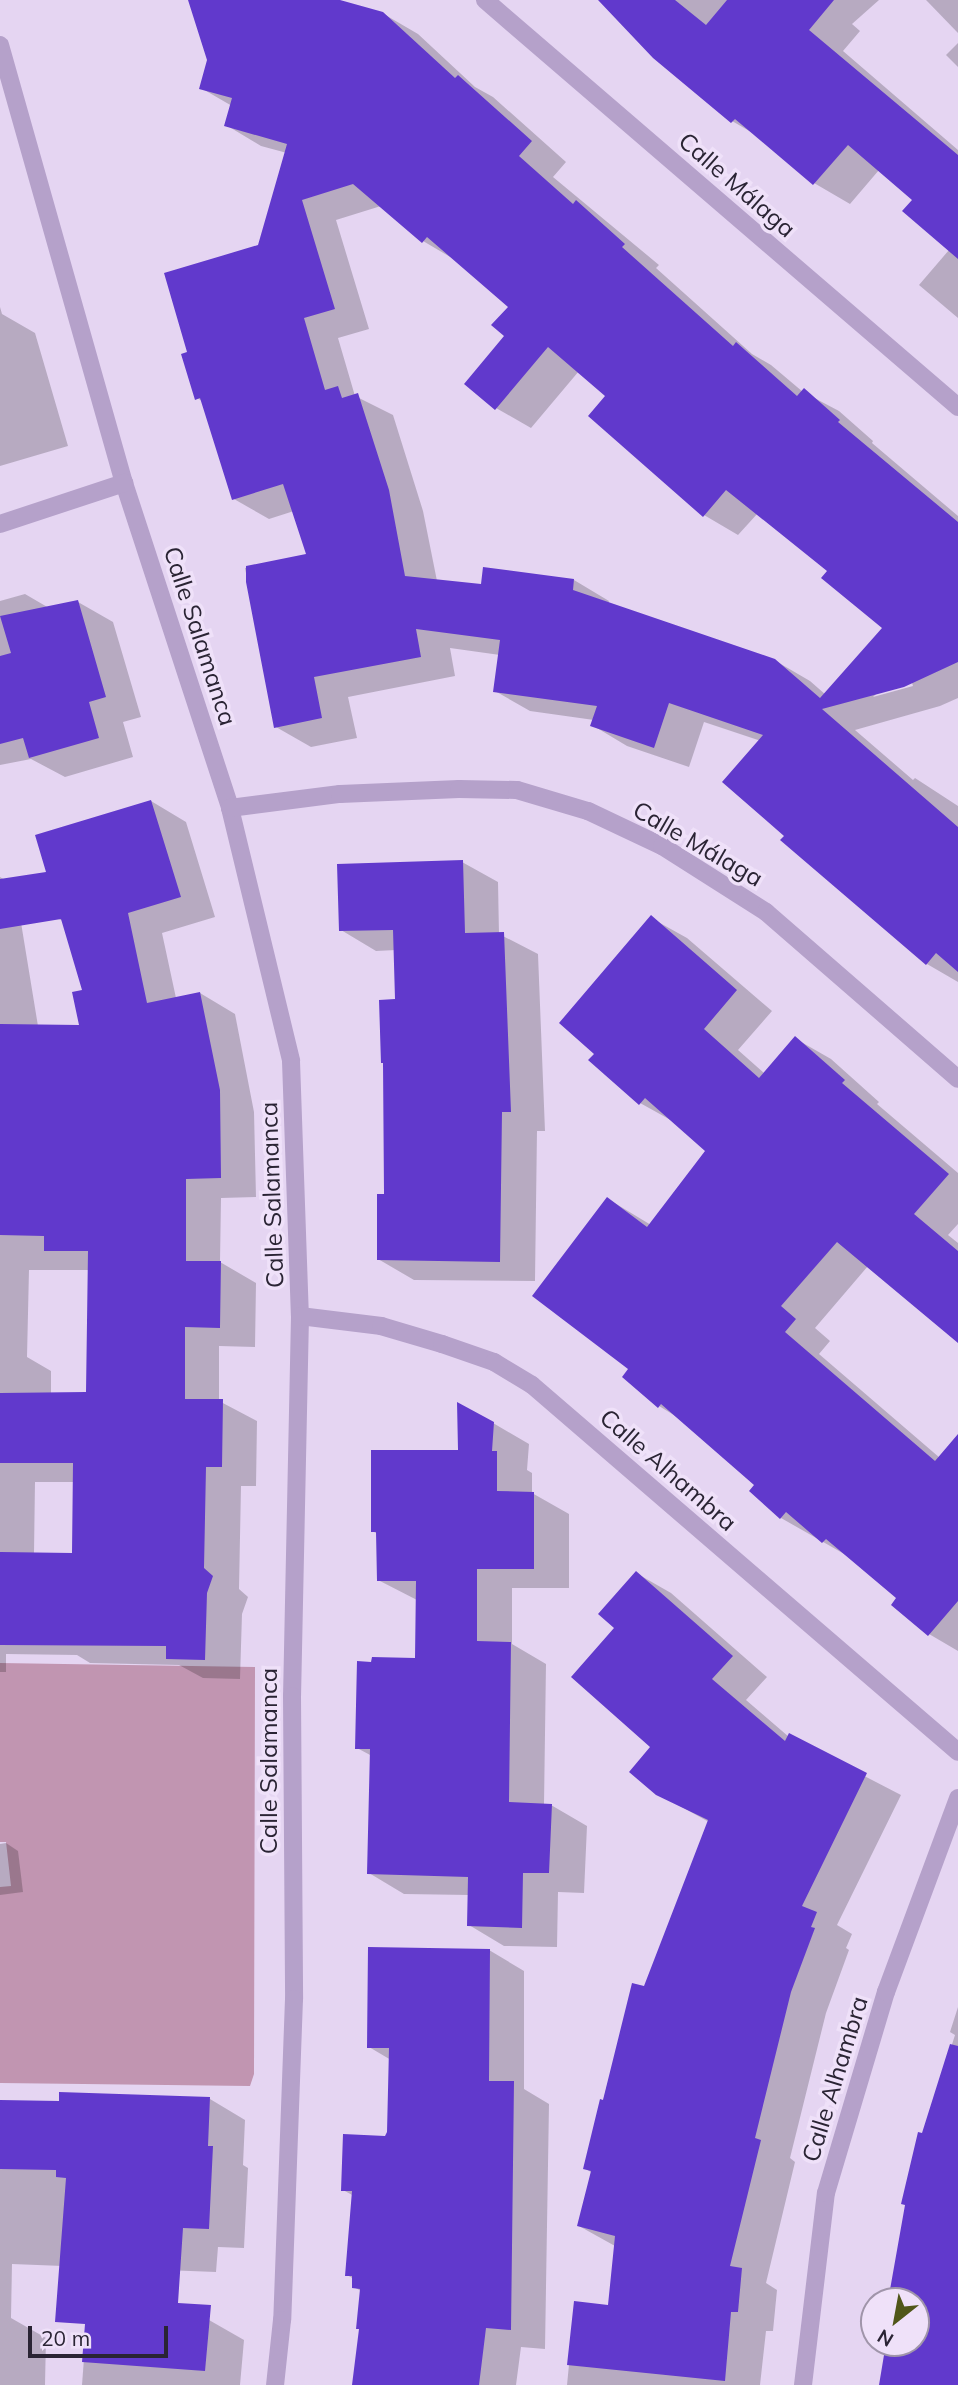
<!DOCTYPE html>
<html>
<head>
<meta charset="utf-8">
<style>
	body { margin:0 }
	#map { position:relative; width:958px; height:2385px; overflow:hidden; background:#e5d5f2; font-family:Mulish,sans-serif }
	div>[style] { position:absolute }
	.green>* { inset:0; background:#c195b1 }
	.shadow>* { inset:0; background:#0003 }
	.building>* { inset:0; background:#6139cc }
	.street>* { height:18px; margin:-9px; padding:0 9px; transform-origin:9px; border-radius:9px; background:#b5a1ca }
	span { translate:-50% -50%; white-space:nowrap; text-align:center; line-height:1.15; -webkit-text-stroke:7px #efe1f9; paint-order:stroke }
	.street-label { font-size:24px; color:#2a2434 }
	.north { position:absolute; left:860px; top:2287px; width:70px; height:70px; box-sizing:border-box; background:#efe1f9; border:2px solid #a095aa; border-radius:50%; rotate:211deg; font-size:19px; font-weight:700; line-height:28px; text-align:center; color:#2a2434 }
	.north::after { content:''; display:block; margin:auto; width:24px; height:32px; background:#505619; clip-path:polygon(50% 0,100% 100%,50% 72%,0 100%) }
	.scale { position:absolute; left:28px; top:2326px; width:140px; height:32px; box-sizing:border-box; border:4px solid #2a2434; border-top:0; padding-left:9px; font-size:21px; line-height:24px; white-space:nowrap; color:#2a2434; -webkit-text-stroke:5px #efe1f9; paint-order:stroke }
</style>
</head>
<body>
<div id="map">
	<div class="green">
		<div style="clip-path:polygon(0 1663px,255px 1667px,254px 2074px,250px 2086px,0 2083px,0 1887px,11px 1886px,6px 1842px,0 1842px)"></div>
	</div>
	<div class="shadow">
		<div style="clip-path:polygon(evenodd,190px 0,334px 0,382px 13px,418px 34px,475px 87px,493px 97px,566px 162px,553px 177px,659px 265px,656px 268px,752px 354px,771px 365px,803px 392px,839px 411px,873px 441px,872px 443px,958px 516px,958px 698px,940px 706px,855px 730px,913px 780px,915px 778px,958px 806px,958px 982px,927px 964px,786px 836px,761px 741px,704px 722px,689px 767px,627px 746px,592px 725px,594px 720px,530px 711px,495px 691px,500px 655px,450px 648px,455px 676px,348px 697px,357px 738px,311px 747px,276px 727px,245px 568px,309px 555px,294px 511px,269px 519px,234px 499px,204px 402px,197px 398px,189px 353px,260px 246px,287px 153px,261px 146px,226px 125px,232px 106px,201px 88px,208px 60px,190px 0,381px 206px,423px 241px,457px 261px,510px 307px,496px 408px,531px 428px,579px 371px,607px 396px,704px 515px,738px 535px,758px 513px,830px 570px,885px 627px,826px 695px,810px 681px,774px 660px,608px 604px,609px 601px,574px 580px,482px 586px,437px 581px,423px 511px,393px 415px,355px 396px,338px 338px,369px 329px,336px 220px,381px 206px,190px 0,912px 683px,913px 686px,873px 697px,878px 692px,912px 683px)"></div>
		<div style="clip-path:polygon(601px 0,879px 0,852px 24px,860px 31px,843px 51px,958px 150px,958px 318px,919px 285px,949px 250px,914px 200px,879px 170px,850px 204px,814px 183px,758px 136px,732px 121px)"></div>
		<div style="clip-path:polygon(926px 0,958px 0,958px 33px)"></div>
		<div style="clip-path:polygon(958px 43px,958px 67px,946px 55px)"></div>
		<div style="clip-path:polygon(0 307px,2px 314px,35px 333px,68px 446px,0 466px)"></div>
		<div style="clip-path:polygon(25px 594px,49px 608px,78px 602px,113px 622px,141px 717px,123px 722px,133px 757px,65px 777px,31px 759px,0 765px,0 601px)"></div>
		<div style="clip-path:polygon(evenodd,151px 801px,186px 822px,215px 917px,162px 933px,176px 998px,200px 993px,235px 1014px,254px 1112px,256px 1197px,221px 1198px,220px 1262px,256px 1283px,255px 1347px,219px 1346px,219px 1401px,257px 1421px,256px 1486px,241px 1486px,239px 1589px,248px 1597px,242px 1614px,240px 1679px,203px 1678px,179px 1665px,90px 1663px,77px 1655px,6px 1654px,6px 1672px,0 1672px,0 877px,15px 886px,38px 1026px,81px 1027px,85px 992px,63px 921px,59px 919px,151px 801px,29px 1270px,90px 1270px,88px 1394px,51px 1394px,51px 1371px,27px 1357px,29px 1270px,151px 801px,35px 1482px,75px 1482px,74px 1555px,34px 1554px,35px 1482px)"></div>
		<div style="clip-path:polygon(462px 862px,498px 882px,499px 934px,538px 954px,545px 1131px,537px 1131px,535px 1281px,414px 1280px,378px 1259px,385px 1196px,385px 1064px,397px 1001px,396px 950px,376px 951px,341px 930px)"></div>
		<div style="clip-path:polygon(651px 918px,687px 938px,772px 1011px,738px 1050px,765px 1074px,796px 1039px,831px 1059px,879px 1102px,877px 1104px,958px 1173px,958px 1224px,948px 1235px,958px 1243px,958px 1342px,868px 1266px,815px 1328px,830px 1341px,819px 1354px,940px 1458px,958px 1437px,958px 1651px,929px 1634px,899px 1598px,853px 1559px,781px 1518px,757px 1485px,682px 1420px,659px 1406px,631px 1369px,608px 1199px,651px 1225px,707px 1151px,676px 1123px,640px 1103px,596px 1053px)"></div>
		<div style="clip-path:polygon(493px 1423px,529px 1444px,527px 1470px,532px 1473px,532px 1493px,569px 1514px,569px 1588px,512px 1588px,512px 1644px,546px 1664px,544px 1805px,551px 1805px,587px 1826px,584px 1893px,558px 1892px,557px 1947px,504px 1946px,469px 1925px,469px 1895px,404px 1894px,369px 1873px,372px 1756px,357px 1748px,417px 1660px,417px 1600px,378px 1580px,378px 1534px,372px 1531px)"></div>
		<div style="clip-path:polygon(636px 1573px,671px 1593px,767px 1677px,746px 1700px,789px 1737px,901px 1795px,837px 1925px,852px 1934px,846px 1948px,849px 1950px,826px 2013px,790px 2158px,795px 2162px,766px 2283px,777px 2290px,773px 2331px,766px 2331px,760px 2385px,567px 2385px,575px 2303px,609px 2307px,615px 2246px,579px 2226px,592px 2173px,585px 2168px,634px 1985px,645px 1988px,709px 1822px,658px 1794px,652px 1747px,617px 1628px)"></div>
		<div style="clip-path:polygon(6px 1843px,18px 1851px,23px 1892px,0 1895px,0 1844px)"></div>
		<div style="clip-path:polygon(489px 1950px,524px 1971px,524px 2089px,549px 2104px,545px 2349px,521px 2347px,516px 2385px,353px 2385px,361px 2330px,361px 2291px,354px 2287px,354px 2279px,347px 2275px,354px 2196px,343px 2190px,389px 2133px,391px 2060px,369px 2047px)"></div>
		<div style="clip-path:polygon(958px 2007px,958px 2385px,881px 2385px,888px 2343px,916px 2343px,916px 2301px,889px 2301px,923px 2135px,955px 2035px,950px 2032px)"></div>
		<div style="clip-path:polygon(210px 2099px,245px 2120px,243px 2165px,248px 2168px,244px 2248px,218px 2247px,216px 2272px,12px 2264px,11px 2318px,46px 2338px,45px 2385px,0 2385px,0 2102px)"></div>
		<div style="clip-path:polygon(87px 2318px,209px 2320px,244px 2340px,240px 2385px,82px 2385px)"></div>
	</div>
	<div class="building">
		<div style="clip-path:polygon(evenodd,188px 0,340px 0,383px 12px,455px 78px,458px 75px,532px 141px,519px 156px,573px 204px,576px 200px,625px 244px,622px 247px,733px 346px,736px 342px,797px 396px,804px 388px,840px 420px,838px 422px,958px 522px,958px 662px,904px 687px,822px 709px,958px 827px,958px 972px,936px 953px,926px 965px,780px 840px,784px 836px,722px 782px,763px 735px,669px 703px,654px 748px,590px 726px,597px 706px,493px 692px,500px 640px,416px 629px,421px 657px,314px 677px,322px 718px,274px 728px,246px 582px,246px 566px,306px 554px,283px 484px,232px 500px,200px 398px,195px 400px,181px 354px,187px 352px,164px 273px,258px 245px,287px 144px,224px 126px,232px 98px,199px 89px,207px 60px,188px 0,353px 184px,422px 243px,427px 237px,508px 307px,491px 325px,504px 336px,464px 384px,495px 410px,548px 347px,605px 396px,588px 416px,703px 517px,726px 490px,827px 571px,821px 578px,882px 628px,820px 698px,775px 659px,573px 590px,574px 579px,483px 567px,481px 584px,405px 576px,389px 490px,358px 393px,342px 398px,338px 386px,325px 390px,304px 318px,335px 309px,302px 200px,353px 184px)"></div>
		<div style="clip-path:polygon(598px 0,675px 0,706px 25px,727px 0,834px 0,809px 30px,958px 155px,958px 259px,902px 211px,912px 200px,848px 145px,813px 185px,735px 119px,731px 123px,653px 58px)"></div>
		<div style="clip-path:polygon(78px 600px,106px 697px,89px 702px,99px 738px,29px 758px,23px 738px,0 744px,0 656px,11px 653px,0 616px)"></div>
		<div style="clip-path:polygon(151px 800px,181px 897px,128px 913px,147px 1003px,200px 992px,220px 1090px,221px 1178px,186px 1179px,186px 1261px,221px 1261px,220px 1328px,185px 1327px,185px 1399px,223px 1399px,222px 1467px,206px 1467px,204px 1568px,213px 1576px,207px 1593px,205px 1660px,166px 1659px,166px 1646px,0 1645px,0 1552px,72px 1553px,73px 1463px,0 1463px,0 1393px,86px 1392px,88px 1251px,44px 1251px,44px 1236px,0 1235px,0 1024px,79px 1025px,72px 992px,82px 990px,61px 919px,0 929px,0 879px,46px 872px,35px 835px)"></div>
		<div style="clip-path:polygon(463px 860px,465px 933px,504px 932px,511px 1112px,502px 1112px,500px 1262px,377px 1260px,377px 1194px,384px 1194px,383px 1063px,381px 1063px,379px 1000px,395px 999px,393px 930px,339px 931px,337px 864px)"></div>
		<div style="clip-path:polygon(651px 915px,737px 990px,704px 1029px,759px 1078px,795px 1036px,845px 1080px,842px 1083px,949px 1174px,914px 1214px,958px 1251px,958px 1343px,837px 1242px,781px 1306px,796px 1319px,785px 1332px,935px 1461px,958px 1434px,958px 1601px,928px 1636px,891px 1605px,896px 1598px,826px 1539px,822px 1543px,786px 1512px,780px 1519px,749px 1491px,754px 1485px,661px 1404px,658px 1408px,622px 1377px,628px 1369px,532px 1296px,607px 1197px,647px 1227px,705px 1151px,645px 1098px,639px 1105px,588px 1060px,594px 1054px,559px 1023px)"></div>
		<div style="clip-path:polygon(457px 1402px,494px 1422px,492px 1451px,497px 1451px,497px 1491px,534px 1492px,534px 1569px,477px 1569px,477px 1641px,511px 1642px,509px 1802px,552px 1804px,549px 1873px,523px 1873px,522px 1928px,467px 1926px,468px 1877px,367px 1874px,370px 1749px,355px 1749px,357px 1661px,371px 1662px,372px 1657px,415px 1658px,416px 1581px,377px 1581px,376px 1532px,371px 1532px,371px 1450px,458px 1450px)"></div>
		<div style="clip-path:polygon(636px 1571px,733px 1656px,712px 1679px,785px 1741px,789px 1733px,867px 1773px,802px 1906px,817px 1912px,811px 1927px,815px 1928px,791px 1992px,755px 2138px,761px 2140px,730px 2266px,742px 2268px,738px 2312px,731px 2312px,725px 2381px,567px 2365px,574px 2301px,608px 2305px,615px 2236px,577px 2226px,591px 2171px,583px 2169px,600px 2099px,603px 2100px,632px 1983px,644px 1986px,708px 1820px,656px 1795px,629px 1772px,650px 1747px,571px 1677px,614px 1628px,598px 1614px)"></div>
		<div style="clip-path:polygon(368px 1947px,490px 1949px,489px 2081px,514px 2081px,511px 2330px,486px 2328px,479px 2385px,352px 2385px,359px 2329px,356px 2329px,360px 2289px,352px 2288px,352px 2276px,345px 2276px,352px 2191px,341px 2191px,343px 2134px,385px 2136px,387px 2132px,389px 2048px,367px 2048px)"></div>
		<div style="clip-path:polygon(950px 2044px,958px 2046px,958px 2385px,879px 2385px,886px 2343px,916px 2343px,916px 2301px,888px 2301px,905px 2205px,901px 2204px,918px 2132px,922px 2133px)"></div>
		<div style="clip-path:polygon(59px 2092px,210px 2097px,208px 2146px,213px 2146px,209px 2229px,183px 2228px,178px 2303px,211px 2305px,205px 2371px,82px 2362px,85px 2324px,55px 2322px,66px 2178px,56px 2177px,56px 2170px,0 2169px,0 2100px,59px 2101px)"></div>
	</div>
	<div class="street">
		<div style="left:485px;top:0;width:624px;rotate:40.71deg"></div>
		<div style="left:0;top:45px;width:455px;rotate:74.2deg"></div>
		<div style="left:124px;top:483px;width:342px;rotate:71.9deg"></div>
		<div style="left:230px;top:808px;width:260px;rotate:76.4deg"></div>
		<div style="left:291px;top:1061px;width:255px;rotate:88deg"></div>
		<div style="left:300px;top:1316px;width:380px;rotate:91.2deg"></div>
		<div style="left:292px;top:1696px;width:303px;rotate:89.6deg"></div>
		<div style="left:294px;top:1999px;width:321px;rotate:92.1deg"></div>
		<div style="left:282px;top:2320px;width:65px;rotate:96.1deg"></div>
		<div style="left:0;top:524px;width:131px;rotate:-18.3deg"></div>
		<div style="left:230px;top:808px;width:111px;rotate:-7.3deg"></div>
		<div style="left:340px;top:794px;width:119px;rotate:-2.4deg"></div>
		<div style="left:459px;top:789px;width:58px;rotate:1deg"></div>
		<div style="left:517px;top:790px;width:74px;rotate:16.5deg"></div>
		<div style="left:588px;top:811px;width:82px;rotate:25.3deg"></div>
		<div style="left:662px;top:846px;width:123px;rotate:32.4deg"></div>
		<div style="left:766px;top:912px;width:254px;rotate:41deg"></div>
		<div style="left:300px;top:1316px;width:82px;rotate:7deg"></div>
		<div style="left:381px;top:1326px;width:64px;rotate:16.4deg"></div>
		<div style="left:442px;top:1344px;width:55px;rotate:19.1deg"></div>
		<div style="left:494px;top:1362px;width:44px;rotate:31.2deg"></div>
		<div style="left:532px;top:1385px;width:562px;rotate:40.74deg"></div>
		<div style="left:803px;top:2385px;width:193px;rotate:-83.2deg"></div>
		<div style="left:826px;top:2193px;width:210px;rotate:-73.4deg"></div>
		<div style="left:886px;top:1992px;width:207px;rotate:-69.6deg"></div>
	</div>
	<div class="street-label">
		<span style="left:737px;top:185px;rotate:41deg">Calle Málaga</span>
		<span style="left:200px;top:636px;rotate:72deg">Calle Salamanca</span>
		<span style="left:698px;top:844px;rotate:30deg">Calle Málaga</span>
		<span style="left:272px;top:1195px;rotate:-92deg">Calle Salamanca</span>
		<span style="left:668px;top:1470px;rotate:41deg">Calle Alhambra</span>
		<span style="left:269px;top:1761px;rotate:-90deg">Calle Salamanca</span>
		<span style="left:835px;top:2079px;rotate:-73deg">Calle Alhambra</span>
	</div>
	<div class="north">N</div>
	<div class="scale">20 m</div>
</div>
</body>
</html>
